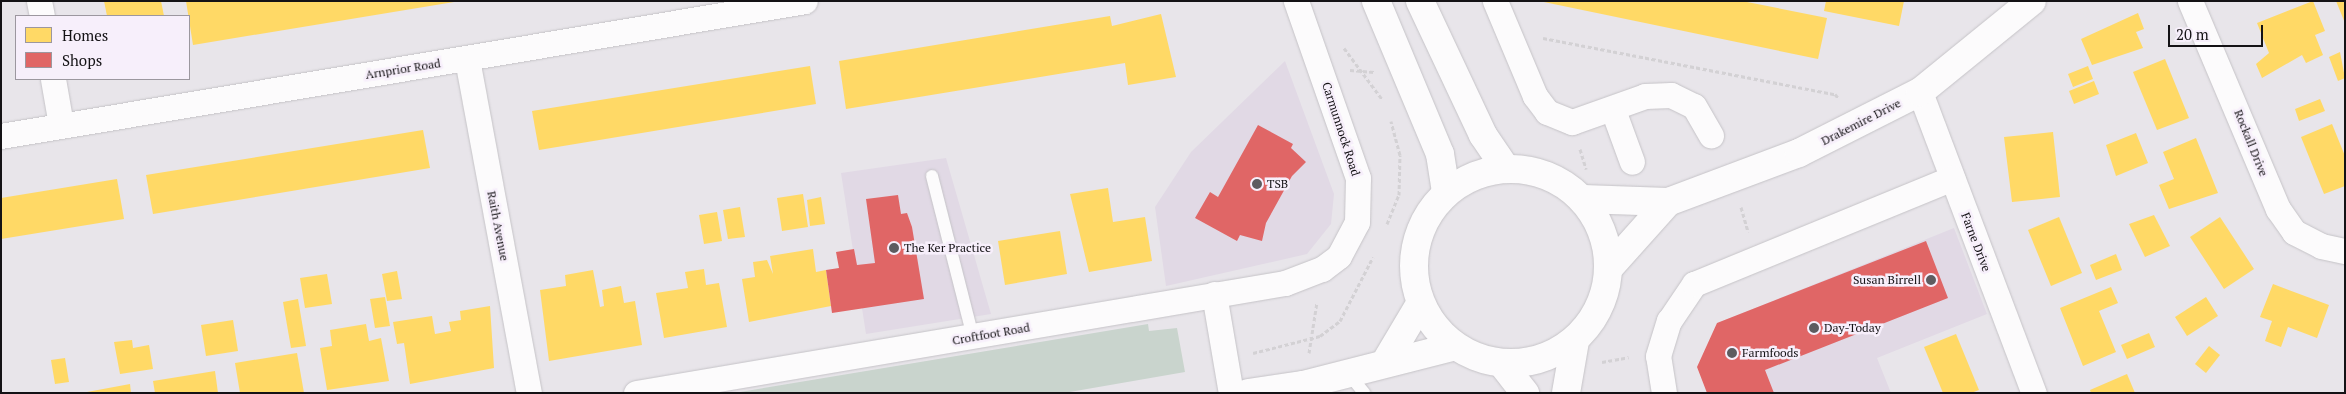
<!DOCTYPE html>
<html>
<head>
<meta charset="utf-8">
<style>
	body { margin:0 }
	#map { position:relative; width:2346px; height:394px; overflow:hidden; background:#e8e5ea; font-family:"PT Serif",serif }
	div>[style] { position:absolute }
	.built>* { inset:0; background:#e1d9e5 }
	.green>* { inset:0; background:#c9d4cd }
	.homes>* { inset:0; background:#ffd966 }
	.shops>* { inset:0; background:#e06666 }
	.path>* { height:3px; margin-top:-1.5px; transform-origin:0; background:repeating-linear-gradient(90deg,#d3d1d4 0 4px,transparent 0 6.5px) }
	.roads { filter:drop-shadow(0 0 1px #c5c3c7) drop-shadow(0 0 1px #c5c3c7) }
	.service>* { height:12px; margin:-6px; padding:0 6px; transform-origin:6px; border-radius:6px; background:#fcfbfc }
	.minor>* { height:25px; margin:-12.5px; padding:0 12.5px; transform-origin:12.5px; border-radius:12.5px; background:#fcfbfc }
	.tertiary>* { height:28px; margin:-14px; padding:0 14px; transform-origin:14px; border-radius:14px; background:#fcfbfc }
	.secondary>* { height:28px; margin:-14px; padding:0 14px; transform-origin:14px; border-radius:14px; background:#fcfbfc }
	.secondary>.ring { margin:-14px; padding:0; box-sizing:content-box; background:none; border:28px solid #fcfbfc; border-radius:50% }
	.dots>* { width:14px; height:14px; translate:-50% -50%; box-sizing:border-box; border:2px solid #f7effb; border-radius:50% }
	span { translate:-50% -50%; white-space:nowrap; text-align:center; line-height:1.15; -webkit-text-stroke:5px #f7effb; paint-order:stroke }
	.street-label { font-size:12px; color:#141215 }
	.poi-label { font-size:12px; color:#141215 }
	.left { translate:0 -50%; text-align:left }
	.right { translate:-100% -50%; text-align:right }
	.frame { position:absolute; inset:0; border:2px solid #141215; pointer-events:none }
	.legend { position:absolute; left:15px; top:15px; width:175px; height:65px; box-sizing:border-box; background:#f7effb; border:1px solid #9c979f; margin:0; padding:6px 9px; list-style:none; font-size:15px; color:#141215 }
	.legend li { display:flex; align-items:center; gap:10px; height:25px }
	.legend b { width:25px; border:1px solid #9c979f }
	.scale { position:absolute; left:2168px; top:25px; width:95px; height:22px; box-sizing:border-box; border:2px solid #141215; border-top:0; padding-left:6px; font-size:15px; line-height:18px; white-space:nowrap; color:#141215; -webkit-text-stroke:4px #f7effb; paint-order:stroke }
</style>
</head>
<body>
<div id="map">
	<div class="built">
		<div style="clip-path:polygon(1285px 61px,1334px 194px,1331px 224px,1307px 254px,1166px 286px,1155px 207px,1191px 152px)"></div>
		<div style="clip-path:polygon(946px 158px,991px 314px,866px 334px,841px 173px)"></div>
		<div style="clip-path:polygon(1954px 228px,1987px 314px,1877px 358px,1891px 393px,1712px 393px,1718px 323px)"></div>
	</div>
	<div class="green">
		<div style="clip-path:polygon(1148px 324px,1149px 331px,1177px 328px,1185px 372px,1064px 393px,734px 393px)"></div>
	</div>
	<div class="homes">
		<div style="clip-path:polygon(104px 1px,161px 1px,164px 16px,107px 16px)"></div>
		<div style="clip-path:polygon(186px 1px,454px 1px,454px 2px,193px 45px)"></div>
		<div style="clip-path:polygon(1539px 1px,1742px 1px,1827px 18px,1818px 59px)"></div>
		<div style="clip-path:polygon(1826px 1px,1904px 1px,1899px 26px,1824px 11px)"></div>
		<div style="clip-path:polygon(2313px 1px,2325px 31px,2315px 35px,2323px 55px,2306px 63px,2302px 55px,2262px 78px,2256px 64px,2269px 53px,2257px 23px)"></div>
		<div style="clip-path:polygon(2336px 1px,2345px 1px,2345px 23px)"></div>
		<div style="clip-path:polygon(2138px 13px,2144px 29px,2136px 32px,2143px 48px,2092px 65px,2081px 39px)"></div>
		<div style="clip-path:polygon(1161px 14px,1176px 77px,1128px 85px,1125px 63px,846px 109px,839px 61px,1110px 16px,1112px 26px)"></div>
		<div style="clip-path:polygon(2340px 52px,2345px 78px,2338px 81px,2329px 57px)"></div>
		<div style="clip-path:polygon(2165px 59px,2189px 118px,2157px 130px,2133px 72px)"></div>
		<div style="clip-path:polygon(810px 66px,816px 104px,539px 150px,532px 111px)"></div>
		<div style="clip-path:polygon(2088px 66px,2093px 79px,2073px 87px,2068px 74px)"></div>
		<div style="clip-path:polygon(2094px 81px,2099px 94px,2074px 104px,2069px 91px)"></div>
		<div style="clip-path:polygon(2320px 99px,2325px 111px,2299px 121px,2295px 109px)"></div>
		<div style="clip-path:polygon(2332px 124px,2345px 156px,2345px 186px,2324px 194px,2301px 137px)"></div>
		<div style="clip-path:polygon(423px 130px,430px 168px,153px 214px,146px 175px)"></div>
		<div style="clip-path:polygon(2053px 132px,2060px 197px,2012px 202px,2004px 137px)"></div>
		<div style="clip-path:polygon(2136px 133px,2148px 163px,2116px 176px,2106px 145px)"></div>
		<div style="clip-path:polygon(2196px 138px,2218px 193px,2169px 209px,2159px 185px,2174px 179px,2163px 152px)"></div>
		<div style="clip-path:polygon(117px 179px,124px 219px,1px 239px,1px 198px)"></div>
		<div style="clip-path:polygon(1108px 188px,1113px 222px,1145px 217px,1152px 261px,1089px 272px,1070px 194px)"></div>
		<div style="clip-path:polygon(803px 194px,808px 227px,782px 231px,777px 198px)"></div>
		<div style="clip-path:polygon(821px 197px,825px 224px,810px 226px,807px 200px)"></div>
		<div style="clip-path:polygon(740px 207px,745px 237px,728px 239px,723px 210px)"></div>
		<div style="clip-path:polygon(717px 212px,722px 241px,704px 244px,699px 215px)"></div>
		<div style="clip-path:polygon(2154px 215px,2170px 246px,2145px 257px,2129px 224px)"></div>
		<div style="clip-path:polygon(2059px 217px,2082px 273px,2051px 286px,2028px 230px)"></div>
		<div style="clip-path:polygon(2220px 217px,2254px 269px,2224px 289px,2190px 237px)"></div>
		<div style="clip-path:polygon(1060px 231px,1067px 274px,1005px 285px,998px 241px)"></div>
		<div style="clip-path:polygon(813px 249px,816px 272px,826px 270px,831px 306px,749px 322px,742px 279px,755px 277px,753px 262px,767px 260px,773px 274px,770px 256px)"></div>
		<div style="clip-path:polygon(2116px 254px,2122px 270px,2096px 280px,2090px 265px)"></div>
		<div style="clip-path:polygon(704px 269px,706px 285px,719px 283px,727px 327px,664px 338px,656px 293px,688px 288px,685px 272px)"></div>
		<div style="clip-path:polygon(593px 270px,600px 307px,604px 306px,602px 290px,621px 286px,624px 303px,635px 301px,642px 345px,549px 361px,540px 290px,566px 286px,565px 275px)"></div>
		<div style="clip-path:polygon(397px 271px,402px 299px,387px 301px,382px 274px)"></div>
		<div style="clip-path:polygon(327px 274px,332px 304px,305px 308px,300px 278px)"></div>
		<div style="clip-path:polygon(2273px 284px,2329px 305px,2317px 338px,2288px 327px,2281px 347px,2265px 341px,2272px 321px,2260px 317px)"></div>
		<div style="clip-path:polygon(2111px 287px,2118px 303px,2099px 311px,2116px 352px,2083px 366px,2060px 308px)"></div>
		<div style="clip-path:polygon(385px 297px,390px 326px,375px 328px,370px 299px)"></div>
		<div style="clip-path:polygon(2206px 297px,2218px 316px,2187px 336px,2175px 317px)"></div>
		<div style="clip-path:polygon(298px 299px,306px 346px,291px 348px,283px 302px)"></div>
		<div style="clip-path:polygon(490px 306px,494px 368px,410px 384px,404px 343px,397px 344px,393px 322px,432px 316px,435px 334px,451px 331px,449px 322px,461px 320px,460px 311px)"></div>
		<div style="clip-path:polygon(233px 320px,238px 351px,206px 356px,201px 325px)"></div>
		<div style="clip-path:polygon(366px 324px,369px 341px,381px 338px,389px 381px,327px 390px,320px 348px,332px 346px,330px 330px)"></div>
		<div style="clip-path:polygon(2149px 333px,2155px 347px,2127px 359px,2121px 345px)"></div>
		<div style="clip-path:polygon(1956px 334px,1979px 390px,1971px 393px,1943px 393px,1924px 347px)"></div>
		<div style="clip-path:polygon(132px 340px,133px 348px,149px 345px,153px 369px,120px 374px,114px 342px)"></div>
		<div style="clip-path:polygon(2209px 346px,2220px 355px,2206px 373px,2195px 364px)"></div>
		<div style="clip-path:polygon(297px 353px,304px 393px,240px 393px,235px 363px)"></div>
		<div style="clip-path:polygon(65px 358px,69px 382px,55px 384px,51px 360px)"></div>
		<div style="clip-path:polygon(215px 371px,218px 393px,155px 393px,153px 381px)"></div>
		<div style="clip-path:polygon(2127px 374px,2135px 393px,2091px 393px,2090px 390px)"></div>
		<div style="clip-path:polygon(130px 384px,131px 393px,87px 393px,87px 392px)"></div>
	</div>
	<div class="shops">
		<div style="clip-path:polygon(1258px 125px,1293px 144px,1291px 148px,1306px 162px,1292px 176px,1266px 223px,1262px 241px,1240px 235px,1237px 241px,1195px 218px,1210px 192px,1218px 197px)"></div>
		<div style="clip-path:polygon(898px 195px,901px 214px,907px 213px,912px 227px,924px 299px,832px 313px,826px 270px,839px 268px,836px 252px,854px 249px,857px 265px,875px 263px,866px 199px)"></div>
		<div style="clip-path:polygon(1926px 241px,1948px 298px,1765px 370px,1774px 393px,1707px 393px,1697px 367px,1717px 323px)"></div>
	</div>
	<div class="path">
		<div style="left:1543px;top:38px;width:297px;rotate:10.9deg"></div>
		<div style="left:1835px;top:94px;width:6px;rotate:51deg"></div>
		<div style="left:1344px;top:48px;width:64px;rotate:53.3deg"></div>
		<div style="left:1350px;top:70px;width:24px;rotate:5deg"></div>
		<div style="left:1580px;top:149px;width:21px;rotate:73deg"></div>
		<div style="left:1741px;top:207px;width:26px;rotate:74deg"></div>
		<div style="left:1387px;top:224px;width:31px;rotate:-68deg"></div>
		<div style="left:1399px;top:195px;width:40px;rotate:-88.6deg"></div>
		<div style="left:1400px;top:155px;width:35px;rotate:-105deg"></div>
		<div style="left:1253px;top:353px;width:69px;rotate:-14.2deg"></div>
		<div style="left:1320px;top:336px;width:25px;rotate:-37deg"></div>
		<div style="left:1340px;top:321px;width:72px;rotate:-62.7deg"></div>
		<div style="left:1309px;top:353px;width:52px;rotate:-81.1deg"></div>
		<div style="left:1602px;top:362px;width:27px;rotate:-10deg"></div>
	</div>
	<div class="roads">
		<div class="service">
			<div style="left:932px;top:176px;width:166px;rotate:75.7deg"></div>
			<div style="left:1348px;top:373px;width:26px;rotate:51deg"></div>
		</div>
		<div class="minor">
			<div style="left:39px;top:1px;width:15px;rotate:79deg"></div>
			<div style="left:1495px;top:1px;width:103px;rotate:67.2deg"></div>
			<div style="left:1535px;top:96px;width:20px;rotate:53deg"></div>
			<div style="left:1547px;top:112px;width:27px;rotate:22deg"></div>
			<div style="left:1572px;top:122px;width:77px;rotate:-19.6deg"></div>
			<div style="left:1645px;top:96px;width:26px;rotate:-2deg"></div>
			<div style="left:1671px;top:95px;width:25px;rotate:26deg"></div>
			<div style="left:1694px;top:106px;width:34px;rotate:60deg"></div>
			<div style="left:2190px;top:1px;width:226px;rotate:67.1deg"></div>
			<div style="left:2278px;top:209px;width:28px;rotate:55deg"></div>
			<div style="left:2294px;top:232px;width:30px;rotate:27deg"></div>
			<div style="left:2321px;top:246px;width:25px;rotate:12deg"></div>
			<div style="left:467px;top:59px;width:340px;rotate:79.5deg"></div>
			<div style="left:53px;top:79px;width:47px;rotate:80.1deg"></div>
			<div style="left:1920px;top:92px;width:322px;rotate:69.3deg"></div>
			<div style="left:1613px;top:110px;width:55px;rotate:69.9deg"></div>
			<div style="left:1px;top:136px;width:815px;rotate:-9.53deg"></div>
			<div style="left:1214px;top:294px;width:100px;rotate:80.3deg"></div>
			<div style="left:636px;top:393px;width:658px;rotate:-9.62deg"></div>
			<div style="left:1285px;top:283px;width:40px;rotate:-21deg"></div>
			<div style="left:1322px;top:269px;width:21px;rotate:-37deg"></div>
			<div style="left:1339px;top:256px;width:38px;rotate:-62deg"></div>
			<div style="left:1357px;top:222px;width:44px;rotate:-88.7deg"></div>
			<div style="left:1358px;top:178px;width:188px;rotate:-109.3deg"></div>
			<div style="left:1664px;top:393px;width:37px;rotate:-99deg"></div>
			<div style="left:1658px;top:356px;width:37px;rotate:-73deg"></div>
			<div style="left:1669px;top:321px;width:45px;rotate:-56deg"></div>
			<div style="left:1694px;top:284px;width:279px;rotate:-22.3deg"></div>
		</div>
		<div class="tertiary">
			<div style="left:1583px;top:199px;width:85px;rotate:2deg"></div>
			<div style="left:1668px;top:202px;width:140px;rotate:-20.5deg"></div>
			<div style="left:1799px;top:153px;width:136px;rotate:-26.8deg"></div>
			<div style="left:1920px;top:92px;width:144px;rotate:-39.1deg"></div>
			<div style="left:1609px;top:268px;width:89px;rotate:-48.2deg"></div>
			<div style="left:1385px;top:363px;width:69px;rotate:-59.3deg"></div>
			<div style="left:1248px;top:393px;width:56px;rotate:-8.3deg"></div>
			<div style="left:1303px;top:385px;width:154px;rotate:-14.3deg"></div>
		</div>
		<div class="secondary">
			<div style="left:1376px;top:1px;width:166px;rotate:67.3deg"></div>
			<div style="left:1440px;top:154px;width:36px;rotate:81deg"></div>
			<div style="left:1420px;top:1px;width:148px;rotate:64.8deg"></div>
			<div style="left:1483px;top:135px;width:41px;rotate:55.9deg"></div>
			<div class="ring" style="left:1414px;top:169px;width:166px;height:166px"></div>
			<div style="left:1503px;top:365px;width:36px;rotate:52deg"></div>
			<div style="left:1566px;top:393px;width:53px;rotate:-80.2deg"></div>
		</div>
	</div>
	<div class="dots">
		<div style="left:1257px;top:184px;background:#5e5c60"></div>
		<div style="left:894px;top:248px;background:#5e5c60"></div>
		<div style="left:1931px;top:280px;background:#5e5c60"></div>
		<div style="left:1814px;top:328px;background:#5e5c60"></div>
		<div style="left:1732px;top:353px;background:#5e5c60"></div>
	</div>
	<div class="street-label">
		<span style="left:403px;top:69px;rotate:-9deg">Arnprior Road</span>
		<span style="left:1861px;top:122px;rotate:-27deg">Drakemire Drive</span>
		<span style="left:1341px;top:129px;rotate:72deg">Carmunnock Road</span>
		<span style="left:2251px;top:143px;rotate:68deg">Rockall Drive</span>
		<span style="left:498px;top:226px;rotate:79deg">Raith Avenue</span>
		<span style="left:1976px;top:242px;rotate:69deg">Farne Drive</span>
		<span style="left:991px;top:334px;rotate:-10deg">Croftfoot Road</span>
	</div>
	<div class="poi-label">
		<span class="left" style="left:1267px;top:184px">TSB</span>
		<span class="left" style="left:904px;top:248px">The Ker Practice</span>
		<span class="right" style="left:1921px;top:280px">Susan Birrell</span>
		<span class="left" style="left:1824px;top:328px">Day-Today</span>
		<span class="left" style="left:1742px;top:353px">Farmfoods</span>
	</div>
	<div class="frame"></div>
	<ul class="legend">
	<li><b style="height:14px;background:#ffd966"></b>Homes</li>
	<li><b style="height:14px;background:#e06666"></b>Shops</li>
	</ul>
	<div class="scale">20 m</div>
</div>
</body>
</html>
